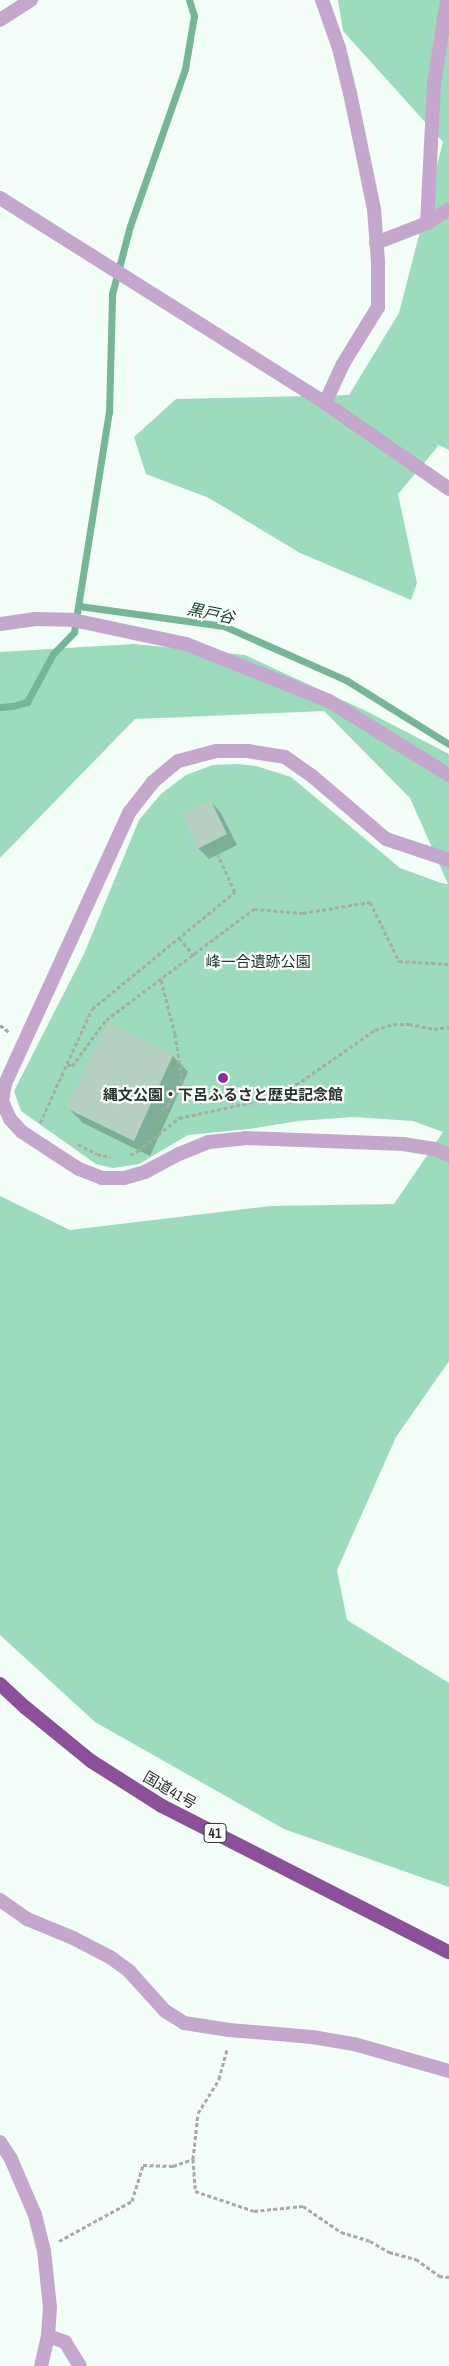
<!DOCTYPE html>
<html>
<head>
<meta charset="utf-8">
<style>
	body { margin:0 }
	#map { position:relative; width:449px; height:2366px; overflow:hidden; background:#f3fef8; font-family:"Archivo Narrow","Noto Sans JP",sans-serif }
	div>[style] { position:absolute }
	.green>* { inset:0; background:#9cdbbb }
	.shadow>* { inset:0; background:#0003 }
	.stream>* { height:7px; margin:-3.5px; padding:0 3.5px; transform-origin:3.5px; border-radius:3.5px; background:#76b596 }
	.building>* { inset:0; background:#b6d1c2 }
	.path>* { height:3px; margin-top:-1.5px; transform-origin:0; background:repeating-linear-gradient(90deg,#a2ada7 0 4px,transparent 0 6.5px) }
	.minor>* { height:14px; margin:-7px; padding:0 7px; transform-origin:7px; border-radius:7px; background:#c5a6cc }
	.tertiary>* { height:14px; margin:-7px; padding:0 7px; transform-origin:7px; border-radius:7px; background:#c5a6cc }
	.trunk>* { height:14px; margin:-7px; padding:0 7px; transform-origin:7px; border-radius:7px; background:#8c509b }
	.dots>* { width:14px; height:14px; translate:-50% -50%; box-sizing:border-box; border:2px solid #fff; border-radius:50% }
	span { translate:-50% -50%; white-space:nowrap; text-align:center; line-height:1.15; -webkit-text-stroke:4.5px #fff; paint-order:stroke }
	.shield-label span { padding:1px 4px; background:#fff; border:1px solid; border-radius:4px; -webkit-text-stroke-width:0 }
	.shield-label { font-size:14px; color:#29332e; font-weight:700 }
	.park-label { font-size:15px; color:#133123 }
	.poi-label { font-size:15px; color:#29332e; font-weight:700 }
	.street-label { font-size:15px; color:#29332e }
	.water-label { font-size:16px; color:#0d412c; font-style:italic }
</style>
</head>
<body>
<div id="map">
	<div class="green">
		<div style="clip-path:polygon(338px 0,449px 0,449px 450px,439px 445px,398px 494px,417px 583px,411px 600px,300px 553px,209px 498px,146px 474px,134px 437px,176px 399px,349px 395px,399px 313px,443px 142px,343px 31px)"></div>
		<div style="clip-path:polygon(134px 644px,245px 655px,366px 711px,449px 754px,449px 1361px,396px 1437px,337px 1570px,347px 1620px,449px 1683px,449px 1887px,284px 1829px,95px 1722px,0 1635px,0 1196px,70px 1230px,270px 1206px,394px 1204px,443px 1132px,413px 1121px,354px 1117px,298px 1121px,249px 1129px,188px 1135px,139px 1164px,113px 1168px,96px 1164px,21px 1111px,14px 1091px,84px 954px,139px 820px,161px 794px,186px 775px,213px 765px,238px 764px,256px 766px,291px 777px,400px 868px,441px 883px,448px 884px,410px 798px,324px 711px,135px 719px,0 858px,0 652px)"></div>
	</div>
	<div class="shadow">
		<div style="clip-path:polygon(211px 802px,221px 813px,237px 845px,209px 859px,198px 848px)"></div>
		<div style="clip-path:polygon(108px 1025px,173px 1056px,188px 1072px,150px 1156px,83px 1123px,68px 1108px)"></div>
	</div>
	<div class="stream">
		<div style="left:79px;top:606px;width:146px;rotate:7.9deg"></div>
		<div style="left:224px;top:626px;width:133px;rotate:23.9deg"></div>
		<div style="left:346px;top:680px;width:121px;rotate:31.9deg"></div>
		<div style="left:0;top:707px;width:13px;rotate:-4deg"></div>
		<div style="left:13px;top:706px;width:15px;rotate:-16deg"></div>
		<div style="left:27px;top:702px;width:55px;rotate:-61.6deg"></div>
		<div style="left:53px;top:654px;width:30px;rotate:-46deg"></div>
		<div style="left:74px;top:632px;width:223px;rotate:-81deg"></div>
		<div style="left:109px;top:412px;width:118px;rotate:-88.5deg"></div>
		<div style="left:112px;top:294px;width:70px;rotate:-75.2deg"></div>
		<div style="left:130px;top:226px;width:166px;rotate:-70.7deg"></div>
		<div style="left:185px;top:69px;width:54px;rotate:-80.4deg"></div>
		<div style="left:194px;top:16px;width:17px;rotate:-107deg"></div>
	</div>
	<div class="building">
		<div style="clip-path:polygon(211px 801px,227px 834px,197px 849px,182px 813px)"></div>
		<div style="clip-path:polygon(108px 1023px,173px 1055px,134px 1141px,66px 1108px)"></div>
	</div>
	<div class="path">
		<div style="left:179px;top:938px;width:23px;rotate:49deg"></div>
		<div style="left:161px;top:980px;width:56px;rotate:75.5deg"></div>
		<div style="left:175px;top:1034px;width:46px;rotate:81.2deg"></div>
		<div style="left:182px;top:1079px;width:29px;rotate:117deg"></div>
		<div style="left:169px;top:1105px;width:8px;rotate:150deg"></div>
		<div style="left:0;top:1025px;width:11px;rotate:38deg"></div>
		<div style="left:67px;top:1064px;width:5px;rotate:22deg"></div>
		<div style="left:72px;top:1066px;width:57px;rotate:-53.5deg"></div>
		<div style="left:106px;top:1020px;width:185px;rotate:-36.9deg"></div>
		<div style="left:254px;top:909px;width:49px;rotate:4.7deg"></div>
		<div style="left:303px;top:913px;width:68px;rotate:-9.3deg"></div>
		<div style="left:370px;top:902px;width:66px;rotate:63.8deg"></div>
		<div style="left:399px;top:961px;width:50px;rotate:3.4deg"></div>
		<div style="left:40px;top:1123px;width:125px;rotate:-65.5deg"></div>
		<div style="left:92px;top:1009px;width:185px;rotate:-39.3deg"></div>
		<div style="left:235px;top:892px;width:41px;rotate:-114.7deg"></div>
		<div style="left:78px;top:1144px;width:21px;rotate:28deg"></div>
		<div style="left:97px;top:1154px;width:14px;rotate:12deg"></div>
		<div style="left:130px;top:1155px;width:9px;rotate:-27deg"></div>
		<div style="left:138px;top:1151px;width:53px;rotate:-38.8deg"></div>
		<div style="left:179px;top:1118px;width:103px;rotate:-12.3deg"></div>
		<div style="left:280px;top:1096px;width:116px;rotate:-34.8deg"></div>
		<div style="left:375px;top:1030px;width:19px;rotate:-18deg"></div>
		<div style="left:393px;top:1024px;width:16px"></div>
		<div style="left:409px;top:1024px;width:25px;rotate:11deg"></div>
		<div style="left:434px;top:1029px;width:15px;rotate:-8deg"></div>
		<div style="left:193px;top:2159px;width:32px;rotate:86deg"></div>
		<div style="left:195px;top:2191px;width:62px;rotate:18.7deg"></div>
		<div style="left:254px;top:2211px;width:49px;rotate:-5.8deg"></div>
		<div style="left:303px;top:2206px;width:46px;rotate:34.4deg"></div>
		<div style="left:341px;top:2232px;width:30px;rotate:17deg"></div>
		<div style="left:370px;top:2241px;width:22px;rotate:30deg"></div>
		<div style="left:389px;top:2252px;width:28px;rotate:15deg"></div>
		<div style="left:416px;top:2259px;width:29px;rotate:36deg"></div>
		<div style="left:439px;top:2276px;width:10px;rotate:6deg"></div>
		<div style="left:59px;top:2241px;width:83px;rotate:-28.7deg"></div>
		<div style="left:132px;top:2201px;width:38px;rotate:-73deg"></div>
		<div style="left:143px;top:2165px;width:30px;rotate:2deg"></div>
		<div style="left:173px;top:2166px;width:21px;rotate:-19deg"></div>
		<div style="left:193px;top:2159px;width:46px;rotate:-83.8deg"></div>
		<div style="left:198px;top:2113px;width:40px;rotate:-58deg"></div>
		<div style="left:219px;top:2079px;width:31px;rotate:-75deg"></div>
	</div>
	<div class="minor">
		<div style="left:322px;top:0;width:51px;rotate:70.5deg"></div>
		<div style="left:339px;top:48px;width:46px;rotate:76.3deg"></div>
		<div style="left:350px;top:93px;width:118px;rotate:78.3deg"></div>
		<div style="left:374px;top:209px;width:52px;rotate:85.6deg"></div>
		<div style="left:378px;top:261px;width:46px;rotate:90deg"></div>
		<div style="left:378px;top:307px;width:67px;rotate:121.6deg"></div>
		<div style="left:343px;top:364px;width:43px;rotate:114.8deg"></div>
		<div style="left:0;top:20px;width:37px;rotate:-33deg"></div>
		<div style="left:427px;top:223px;width:139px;rotate:-87.1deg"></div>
		<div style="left:434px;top:84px;width:85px;rotate:-81.2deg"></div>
		<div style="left:376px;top:243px;width:55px;rotate:-21.4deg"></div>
		<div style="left:427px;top:223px;width:26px;rotate:-32deg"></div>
		<div style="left:0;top:624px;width:34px;rotate:-8deg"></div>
		<div style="left:34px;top:619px;width:39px;rotate:1deg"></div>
		<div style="left:73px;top:620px;width:116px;rotate:12deg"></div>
		<div style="left:186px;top:644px;width:154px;rotate:21.7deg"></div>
		<div style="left:329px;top:701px;width:141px;rotate:31.7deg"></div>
		<div style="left:449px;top:860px;width:66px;rotate:-161.6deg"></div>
		<div style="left:386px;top:839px;width:97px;rotate:-139.6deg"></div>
		<div style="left:312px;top:776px;width:33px;rotate:-145deg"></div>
		<div style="left:285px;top:757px;width:36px;rotate:-171deg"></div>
		<div style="left:249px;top:751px;width:33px;rotate:180deg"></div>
		<div style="left:216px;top:751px;width:39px;rotate:165deg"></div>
		<div style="left:178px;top:761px;width:33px;rotate:140deg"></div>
		<div style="left:153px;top:782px;width:39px;rotate:128deg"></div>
		<div style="left:129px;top:813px;width:298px;rotate:114.6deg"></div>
		<div style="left:5px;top:1084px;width:17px;rotate:100deg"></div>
		<div style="left:2px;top:1101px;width:20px;rotate:66deg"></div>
		<div style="left:10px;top:1119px;width:18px;rotate:47deg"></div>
		<div style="left:22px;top:1132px;width:68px;rotate:33deg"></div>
		<div style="left:79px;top:1169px;width:25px;rotate:21deg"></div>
		<div style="left:102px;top:1178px;width:22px"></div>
		<div style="left:124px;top:1178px;width:22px;rotate:-16deg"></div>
		<div style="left:145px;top:1172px;width:38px;rotate:-28deg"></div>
		<div style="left:179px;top:1154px;width:32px;rotate:-22deg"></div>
		<div style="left:209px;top:1142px;width:36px;rotate:-6deg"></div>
		<div style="left:245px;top:1138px;width:158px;rotate:2.2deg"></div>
		<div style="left:403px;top:1144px;width:32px;rotate:9deg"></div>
		<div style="left:435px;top:1149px;width:15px;rotate:23deg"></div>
		<div style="left:0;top:1900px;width:33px;rotate:35deg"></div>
		<div style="left:27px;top:1919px;width:50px;rotate:22.4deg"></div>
		<div style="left:73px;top:1938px;width:42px;rotate:27.2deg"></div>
		<div style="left:110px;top:1957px;width:24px;rotate:36deg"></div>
		<div style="left:129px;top:1971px;width:54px;rotate:48deg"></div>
		<div style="left:165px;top:2011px;width:22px;rotate:32deg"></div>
		<div style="left:184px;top:2023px;width:46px;rotate:8.8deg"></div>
		<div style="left:229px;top:2030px;width:83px;rotate:4.8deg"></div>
		<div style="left:312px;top:2037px;width:43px;rotate:9.5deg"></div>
		<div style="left:354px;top:2044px;width:99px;rotate:15.9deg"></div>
		<div style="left:0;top:2142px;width:20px;rotate:57deg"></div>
		<div style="left:11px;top:2159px;width:61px;rotate:66.8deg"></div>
		<div style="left:35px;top:2215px;width:37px;rotate:76deg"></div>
		<div style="left:44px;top:2251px;width:56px;rotate:83.9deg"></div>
		<div style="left:50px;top:2307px;width:29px;rotate:94deg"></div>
		<div style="left:48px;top:2336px;width:31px;rotate:103deg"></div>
		<div style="left:48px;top:2336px;width:18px;rotate:19deg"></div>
		<div style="left:65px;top:2342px;width:28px;rotate:58deg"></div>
	</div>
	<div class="tertiary">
		<div style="left:0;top:198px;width:384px;rotate:32.2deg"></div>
		<div style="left:325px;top:403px;width:151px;rotate:34.7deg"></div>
	</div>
	<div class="trunk">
		<div style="left:0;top:1684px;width:35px;rotate:43deg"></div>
		<div style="left:26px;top:1708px;width:84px;rotate:39.2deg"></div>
		<div style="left:91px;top:1761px;width:84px;rotate:32.4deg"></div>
		<div style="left:162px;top:1806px;width:322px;rotate:27deg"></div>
	</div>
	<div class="dots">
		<div style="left:223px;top:1078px;background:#872f9b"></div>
	</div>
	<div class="shield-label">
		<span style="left:215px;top:1833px">41</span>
	</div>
	<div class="park-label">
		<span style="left:258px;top:962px">峰一合遺跡公園</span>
	</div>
	<div class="poi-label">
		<span style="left:223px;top:1095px">縄文公園・下呂ふるさと歴史記念館</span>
	</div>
	<div class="street-label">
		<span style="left:170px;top:1790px;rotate:30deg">国道41号</span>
	</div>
	<div class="water-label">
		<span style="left:211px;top:613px;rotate:12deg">黒戸谷</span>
	</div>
</div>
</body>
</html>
